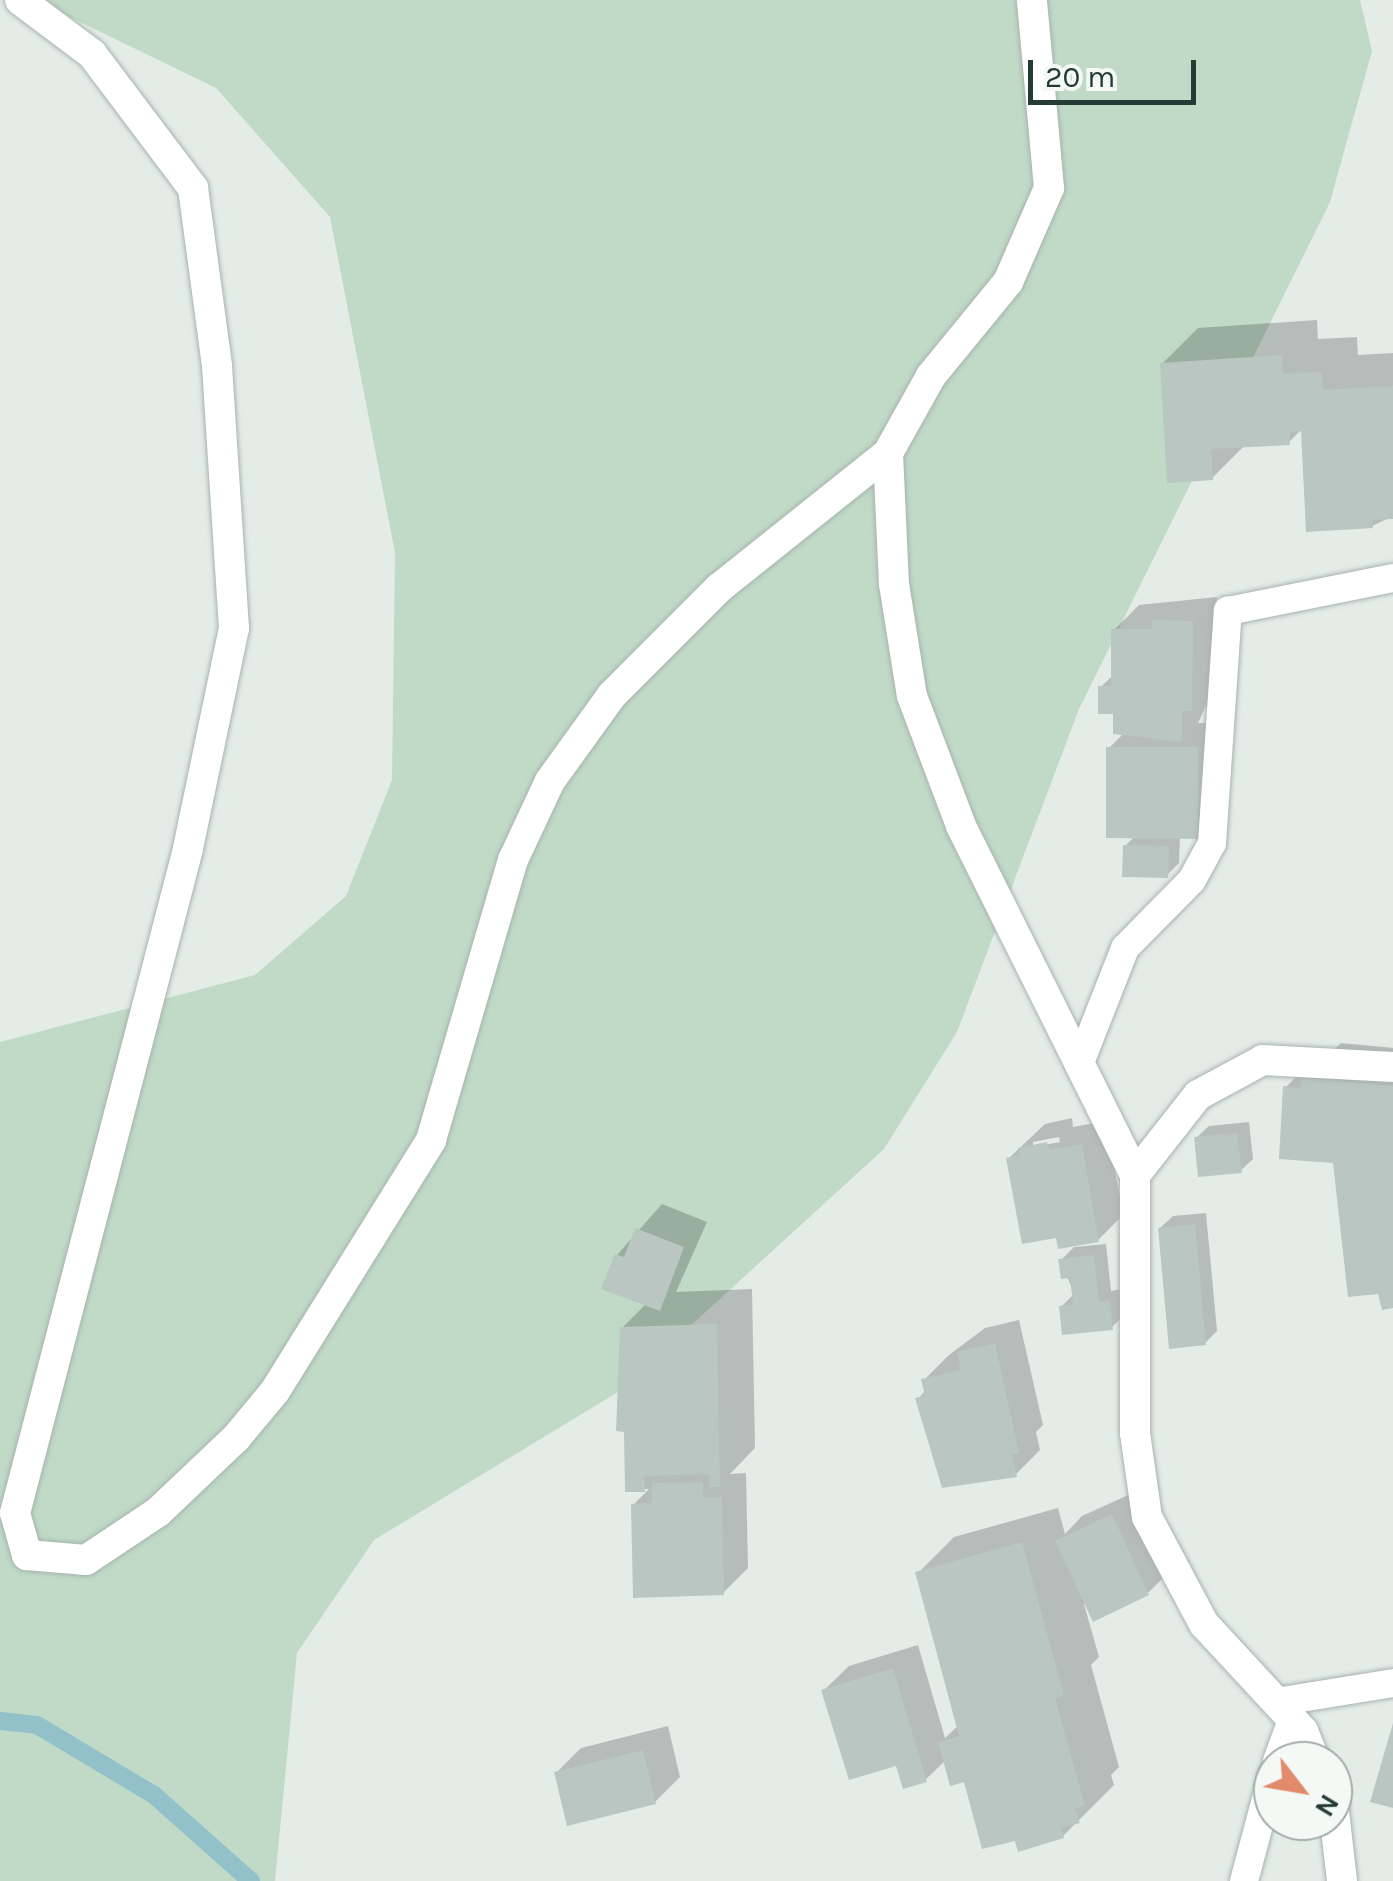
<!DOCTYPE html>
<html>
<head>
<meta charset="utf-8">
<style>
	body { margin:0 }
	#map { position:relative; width:1393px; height:1881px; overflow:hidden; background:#e4ece8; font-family:Karla,sans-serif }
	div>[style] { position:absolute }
	.green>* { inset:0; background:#c0dac7 }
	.shadow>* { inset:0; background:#0003 }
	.stream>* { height:18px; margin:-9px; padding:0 9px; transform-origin:9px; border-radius:9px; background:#93c1ca }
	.building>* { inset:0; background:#bac6c1 }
	.roads { filter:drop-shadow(0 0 2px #a7b3af) drop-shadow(0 0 2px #a7b3af) }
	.lane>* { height:28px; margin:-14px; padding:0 14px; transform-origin:14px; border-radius:14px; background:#fff }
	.street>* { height:30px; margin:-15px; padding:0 15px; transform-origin:15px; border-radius:15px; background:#fff }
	span { translate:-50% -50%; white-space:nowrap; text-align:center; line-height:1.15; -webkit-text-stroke:9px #f4f9f6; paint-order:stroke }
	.north { position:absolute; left:1253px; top:1741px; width:100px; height:100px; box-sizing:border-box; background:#f4f9f6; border:2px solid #a1ada9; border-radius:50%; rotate:121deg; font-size:28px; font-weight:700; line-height:40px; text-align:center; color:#253b36 }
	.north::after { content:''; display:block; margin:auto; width:35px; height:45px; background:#e28a6c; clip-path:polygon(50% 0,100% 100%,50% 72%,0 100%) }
	.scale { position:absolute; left:1028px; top:60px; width:168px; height:45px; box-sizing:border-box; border:5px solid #253b36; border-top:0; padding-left:12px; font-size:30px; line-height:35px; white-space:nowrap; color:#253b36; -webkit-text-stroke:8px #f4f9f6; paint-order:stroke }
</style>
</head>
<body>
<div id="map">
	<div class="green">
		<div style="clip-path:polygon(35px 0,1360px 0,1372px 51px,1330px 202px,1079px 709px,957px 1032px,884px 1149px,618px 1392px,374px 1540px,297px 1653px,275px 1881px,0 1881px,0 1042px,255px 975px,346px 896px,392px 780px,395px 553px,330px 217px,216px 88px)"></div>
	</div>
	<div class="shadow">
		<div style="clip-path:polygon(1317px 320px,1318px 339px,1357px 337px,1358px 355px,1393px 353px,1393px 516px,1372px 526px,1303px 428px,1289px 442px,1245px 445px,1212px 478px,1162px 364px,1198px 328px)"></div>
		<div style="clip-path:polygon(1217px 597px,1216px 684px,1198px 723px,1222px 723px,1222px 811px,1197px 836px,1180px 836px,1179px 863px,1167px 875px,1125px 846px,1135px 836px,1109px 748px,1124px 733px,1101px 687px,1114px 674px,1114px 630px,1139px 605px)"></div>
		<div style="clip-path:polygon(1341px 1043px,1393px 1048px,1393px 1305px,1336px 1161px,1286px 1087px,1322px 1051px,1331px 1052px)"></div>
		<div style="clip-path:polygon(evenodd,1072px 1118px,1073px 1127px,1106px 1121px,1123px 1215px,1098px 1240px,1058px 1235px,1009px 1158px,1045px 1124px,1072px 1118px,1059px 1137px,1060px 1142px,1033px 1147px,1033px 1142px,1059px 1137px)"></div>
		<div style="clip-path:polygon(1249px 1122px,1253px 1159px,1240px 1171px,1196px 1138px,1209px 1126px)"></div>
		<div style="clip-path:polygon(662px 1204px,707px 1222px,676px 1292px,752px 1289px,755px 1448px,730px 1474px,746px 1473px,748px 1568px,723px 1593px,633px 1505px,649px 1489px,627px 1489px,622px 1328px,647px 1303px,617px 1255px)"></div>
		<div style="clip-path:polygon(1206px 1213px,1217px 1331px,1205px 1343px,1160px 1228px,1173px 1216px)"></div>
		<div style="clip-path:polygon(1106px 1244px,1111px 1291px,1122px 1289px,1124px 1315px,1112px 1327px,1061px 1307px,1074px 1294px,1061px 1260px,1074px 1247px)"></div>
		<div style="clip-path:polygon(1019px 1320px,1043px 1425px,1036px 1432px,1040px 1450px,1016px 1474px,918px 1399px,926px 1390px,924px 1380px,949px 1355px,985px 1328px)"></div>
		<div style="clip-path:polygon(1137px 1491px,1173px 1568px,1148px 1593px,1084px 1604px,1099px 1657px,1091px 1665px,1119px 1767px,1111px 1775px,1114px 1785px,1063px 1836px,1016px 1838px,946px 1760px,925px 1780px,898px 1763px,824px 1690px,849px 1666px,918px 1645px,945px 1738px,959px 1725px,918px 1573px,954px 1537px,1058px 1508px,1065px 1534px,1082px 1516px)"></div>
		<div style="clip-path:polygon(668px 1726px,680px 1777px,655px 1802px,556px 1773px,581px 1748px)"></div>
	</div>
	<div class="stream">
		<div style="left:0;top:1721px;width:37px;rotate:6deg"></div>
		<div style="left:37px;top:1725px;width:136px;rotate:30.9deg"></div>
		<div style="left:154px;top:1795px;width:130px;rotate:41.6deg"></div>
	</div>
	<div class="building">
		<div style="clip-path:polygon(1282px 355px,1283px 374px,1322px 372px,1323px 390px,1393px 386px,1393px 519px,1372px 520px,1373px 528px,1306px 532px,1301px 431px,1290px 432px,1290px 445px,1211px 449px,1213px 480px,1167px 483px,1160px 363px)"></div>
		<div style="clip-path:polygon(1152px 620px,1193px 621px,1192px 711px,1182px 711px,1182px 742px,1113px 734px,1113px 714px,1098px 714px,1098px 686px,1111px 686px,1111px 629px,1152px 629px)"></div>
		<div style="clip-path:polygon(1106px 747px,1198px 747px,1198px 839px,1106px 838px)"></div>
		<div style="clip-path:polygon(1123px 845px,1169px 846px,1168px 878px,1122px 877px)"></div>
		<div style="clip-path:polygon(1302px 1078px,1393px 1086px,1393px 1308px,1382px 1310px,1378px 1294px,1348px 1297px,1333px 1163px,1279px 1159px,1283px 1086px,1300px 1088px)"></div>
		<div style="clip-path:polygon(1237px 1133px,1242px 1173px,1198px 1177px,1194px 1137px)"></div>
		<div style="clip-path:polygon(1047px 1142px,1049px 1150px,1082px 1144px,1099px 1242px,1058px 1249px,1056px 1238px,1022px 1244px,1006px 1158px,1020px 1155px,1018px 1148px)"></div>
		<div style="clip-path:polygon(1195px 1224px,1206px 1345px,1169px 1349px,1158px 1228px)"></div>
		<div style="clip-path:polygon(635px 1228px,684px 1247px,660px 1311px,601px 1289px,615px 1254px,624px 1257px)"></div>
		<div style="clip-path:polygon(1094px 1255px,1099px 1302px,1110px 1300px,1113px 1330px,1062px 1335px,1059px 1306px,1073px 1304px,1070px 1278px,1061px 1279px,1058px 1259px)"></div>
		<div style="clip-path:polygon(717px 1324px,720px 1487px,709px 1487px,710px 1474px,644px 1476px,645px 1492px,625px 1492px,624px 1432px,616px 1431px,620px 1327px)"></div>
		<div style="clip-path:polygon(995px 1343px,1019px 1453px,1012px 1454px,1017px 1477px,942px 1488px,915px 1398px,925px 1396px,921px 1379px,961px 1370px,957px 1352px)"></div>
		<div style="clip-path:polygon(703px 1482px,703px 1498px,722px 1497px,724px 1595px,633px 1598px,631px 1504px,652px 1503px,652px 1483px)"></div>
		<div style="clip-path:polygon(1112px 1514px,1149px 1595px,1093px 1622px,1055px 1541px)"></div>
		<div style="clip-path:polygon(1022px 1542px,1064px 1695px,1055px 1698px,1085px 1806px,1075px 1808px,1080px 1823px,1061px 1828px,1064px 1838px,1018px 1852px,1015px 1841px,982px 1849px,964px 1782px,950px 1786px,938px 1742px,959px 1736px,915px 1572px)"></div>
		<div style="clip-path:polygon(893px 1668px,927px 1782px,903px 1789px,896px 1766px,849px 1780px,821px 1690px)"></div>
		<div style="clip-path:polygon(1393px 1723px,1393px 1808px,1370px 1802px)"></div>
		<div style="clip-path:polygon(643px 1750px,656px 1804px,567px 1826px,554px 1772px)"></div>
	</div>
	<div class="roads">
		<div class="lane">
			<div style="left:1079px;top:1065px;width:126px;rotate:-68.5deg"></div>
			<div style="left:1125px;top:948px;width:95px;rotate:-45.4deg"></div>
			<div style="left:1192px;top:880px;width:42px;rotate:-61.6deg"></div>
			<div style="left:1212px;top:843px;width:233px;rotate:-86.1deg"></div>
			<div style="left:1228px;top:611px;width:168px;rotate:-11.3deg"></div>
			<div style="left:1276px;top:1702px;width:119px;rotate:-9.2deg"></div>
			<div style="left:1277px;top:1761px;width:44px;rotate:-69.9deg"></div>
			<div style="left:1244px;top:1881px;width:112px;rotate:-75deg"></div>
		</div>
		<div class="street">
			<div style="left:20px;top:0;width:90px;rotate:36.9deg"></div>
			<div style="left:92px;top:54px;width:168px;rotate:53deg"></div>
			<div style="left:193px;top:188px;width:180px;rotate:82.3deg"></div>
			<div style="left:217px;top:366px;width:263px;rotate:86.3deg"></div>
			<div style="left:234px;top:628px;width:226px;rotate:101.8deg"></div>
			<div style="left:188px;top:849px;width:686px;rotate:104.6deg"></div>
			<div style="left:15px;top:1513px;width:44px;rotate:74.1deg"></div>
			<div style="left:27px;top:1555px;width:59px;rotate:4.8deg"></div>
			<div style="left:86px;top:1560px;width:87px;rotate:-33.7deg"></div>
			<div style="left:158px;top:1512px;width:108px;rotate:-43.5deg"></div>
			<div style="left:236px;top:1438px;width:61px;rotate:-50.3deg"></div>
			<div style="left:275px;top:1391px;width:296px;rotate:-58.1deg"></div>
			<div style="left:431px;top:1140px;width:292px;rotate:-73.7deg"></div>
			<div style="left:513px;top:860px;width:87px;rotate:-64.9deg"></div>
			<div style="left:550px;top:781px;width:106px;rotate:-54.2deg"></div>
			<div style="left:612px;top:695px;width:151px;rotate:-45deg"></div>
			<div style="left:719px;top:588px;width:216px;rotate:-38.6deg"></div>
			<div style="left:888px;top:453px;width:88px;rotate:-60.8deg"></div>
			<div style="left:931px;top:376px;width:122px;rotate:-50.7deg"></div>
			<div style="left:1008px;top:282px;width:103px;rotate:-66.4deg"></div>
			<div style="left:1049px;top:188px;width:189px;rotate:-95.2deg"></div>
			<div style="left:888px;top:453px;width:131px;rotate:87.4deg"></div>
			<div style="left:894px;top:584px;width:113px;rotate:80.9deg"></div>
			<div style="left:912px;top:696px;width:139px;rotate:69.3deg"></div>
			<div style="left:961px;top:826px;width:390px;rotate:63.5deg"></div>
			<div style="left:1135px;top:1175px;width:258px;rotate:90deg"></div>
			<div style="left:1135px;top:1433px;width:85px;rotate:81.9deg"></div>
			<div style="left:1147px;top:1517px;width:121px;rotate:62deg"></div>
			<div style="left:1204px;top:1624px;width:146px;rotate:47.2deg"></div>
			<div style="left:1303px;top:1731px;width:32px;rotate:68deg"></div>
			<div style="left:1135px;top:1175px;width:102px;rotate:-51.8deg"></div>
			<div style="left:1198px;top:1095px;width:74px;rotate:-28.3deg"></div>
			<div style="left:1263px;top:1060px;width:130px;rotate:3.1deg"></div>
			<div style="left:1333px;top:1803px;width:79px;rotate:83.4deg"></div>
		</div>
	</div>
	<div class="north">N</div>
	<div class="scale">20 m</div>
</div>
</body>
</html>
